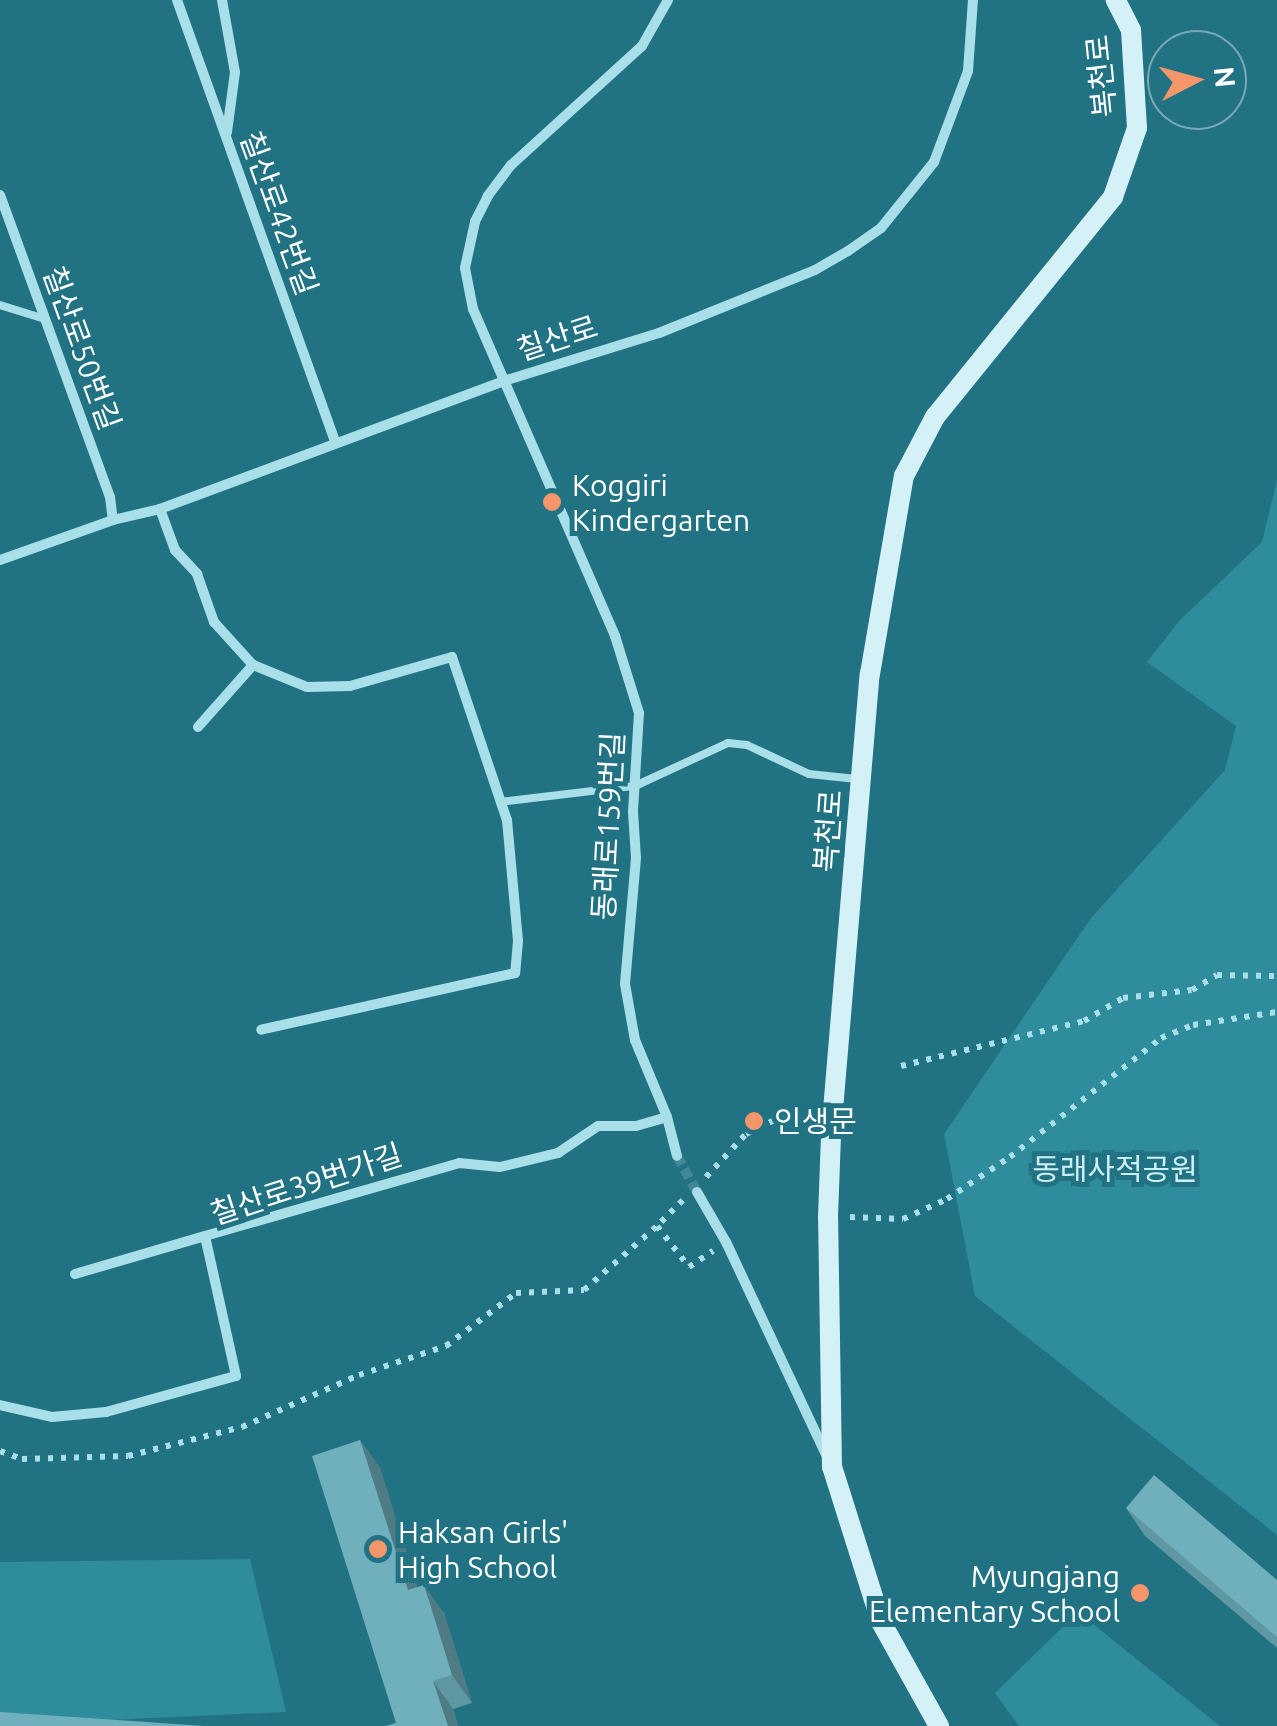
<!DOCTYPE html>
<html>
<head>
<meta charset="utf-8">
<style>
	body { margin:0 }
	#map { position:relative; width:1277px; height:1726px; overflow:hidden; background:#217283; font-family:Ubuntu,"Noto Sans KR",sans-serif }
	div>[style] { position:absolute }
	.green>* { inset:0; background:#2e8c9d }
	.street-tunnel>* { height:10px; margin-top:-5px; transform-origin:0; background:repeating-linear-gradient(90deg,#428796 0 10px,transparent 0 15px) }
	.path>* { height:6px; margin-top:-3px; transform-origin:0; background:repeating-linear-gradient(90deg,#a9dfe8 0 5px,transparent 0 13px) }
	.lane>* { height:8px; margin:-4px; padding:0 4px; transform-origin:4px; border-radius:4px; background:#a9dfe8 }
	.street>* { height:10px; margin:-5px; padding:0 5px; transform-origin:5px; border-radius:5px; background:#a9dfe8 }
	.secondary>* { height:20px; margin:-10px; padding:0 10px; transform-origin:10px; border-radius:10px; background:#d3f1f7 }
	.wall>* { inset:0; background:#5f97a2 }
	.shaded-wall>* { inset:0; background:#4e7b84 }
	.building>* { inset:0; background:#6fb0bc }
	.dots>* { width:28px; height:28px; translate:-50% -50%; box-sizing:border-box; border:5px solid #217283; border-radius:50% }
	span { translate:-50% -50%; white-space:nowrap; text-align:center; line-height:1.15; -webkit-text-stroke:10px #217283; paint-order:stroke }
	.street-label { font-size:30px; color:#fff }
	.poi-label { font-size:30px; color:#fff }
	.left { translate:0 -50%; text-align:left }
	.right { translate:-100% -50%; text-align:right }
	.park-label { font-size:30px; color:#cdf0f6 }
	.north { position:absolute; left:1147px; top:30px; width:100px; height:100px; box-sizing:border-box; background:#217283; border:2px solid #7aaab5; border-radius:50%; rotate:84deg; font-size:28px; font-weight:700; line-height:40px; text-align:center; color:#fff }
	.north::after { content:''; display:block; margin:auto; width:35px; height:45px; background:#f5966a; clip-path:polygon(50% 0,100% 100%,50% 72%,0 100%) }
</style>
</head>
<body>
<div id="map">
	<div class="green">
		<div style="clip-path:polygon(1277px 480px,1277px 1535px,975px 1296px,944px 1134px,1091px 918px,1225px 770px,1236px 726px,1147px 662px,1180px 620px,1262px 542px)"></div>
		<div style="clip-path:polygon(250px 1559px,286px 1712px,0 1725px,0 1562px)"></div>
		<div style="clip-path:polygon(1078px 1612px,1220px 1726px,1019px 1726px,995px 1693px)"></div>
	</div>
	<div class="street-tunnel">
		<div style="left:677px;top:1156px;width:41px;rotate:60.9deg"></div>
	</div>
	<div class="path">
		<div style="left:901px;top:1066px;width:188px;rotate:-13.8deg"></div>
		<div style="left:1084px;top:1021px;width:45px;rotate:-30.5deg"></div>
		<div style="left:1123px;top:998px;width:69px;rotate:-6.6deg"></div>
		<div style="left:1192px;top:990px;width:29px;rotate:-31deg"></div>
		<div style="left:1217px;top:975px;width:60px;rotate:1deg"></div>
		<div style="left:706px;top:1177px;width:59px;rotate:-47.1deg"></div>
		<div style="left:746px;top:1134px;width:52px;rotate:-26.1deg"></div>
		<div style="left:683px;top:1200px;width:37px;rotate:135deg"></div>
		<div style="left:657px;top:1226px;width:52px;rotate:52deg"></div>
		<div style="left:689px;top:1267px;width:29px;rotate:-34deg"></div>
		<div style="left:850px;top:1217px;width:53px;rotate:2.2deg"></div>
		<div style="left:903px;top:1219px;width:48px;rotate:-24.4deg"></div>
		<div style="left:947px;top:1199px;width:76px;rotate:-33.7deg"></div>
		<div style="left:1010px;top:1157px;width:192px;rotate:-38.2deg"></div>
		<div style="left:1161px;top:1038px;width:35px;rotate:-22deg"></div>
		<div style="left:1193px;top:1025px;width:85px;rotate:-8.8deg"></div>
		<div style="left:0;top:1451px;width:23px;rotate:20deg"></div>
		<div style="left:22px;top:1459px;width:106px;rotate:-1.6deg"></div>
		<div style="left:128px;top:1456px;width:118px;rotate:-14.3deg"></div>
		<div style="left:242px;top:1427px;width:128px;rotate:-24deg"></div>
		<div style="left:359px;top:1375px;width:92px;rotate:-18.4deg"></div>
		<div style="left:446px;top:1346px;width:88px;rotate:-37.1deg"></div>
		<div style="left:516px;top:1293px;width:68px;rotate:-2.5deg"></div>
		<div style="left:584px;top:1290px;width:97px;rotate:-41.2deg"></div>
	</div>
	<div class="lane">
		<div style="left:0;top:305px;width:47px;rotate:17.3deg"></div>
		<div style="left:500px;top:802px;width:136px;rotate:-6.8deg"></div>
		<div style="left:635px;top:786px;width:102px;rotate:-24.8deg"></div>
		<div style="left:728px;top:743px;width:19px;rotate:6deg"></div>
		<div style="left:747px;top:745px;width:68px;rotate:25.1deg"></div>
		<div style="left:809px;top:774px;width:48px;rotate:5.9deg"></div>
	</div>
	<div class="street">
		<div style="left:177px;top:0;width:469px;rotate:70.3deg"></div>
		<div style="left:222px;top:0;width:73px;rotate:79.8deg"></div>
		<div style="left:235px;top:72px;width:61px;rotate:97.6deg"></div>
		<div style="left:668px;top:0;width:53px;rotate:119.5deg"></div>
		<div style="left:642px;top:46px;width:177px;rotate:137.7deg"></div>
		<div style="left:511px;top:165px;width:39px;rotate:127deg"></div>
		<div style="left:488px;top:196px;width:29px;rotate:117deg"></div>
		<div style="left:475px;top:222px;width:47px;rotate:102.3deg"></div>
		<div style="left:465px;top:268px;width:42px;rotate:79deg"></div>
		<div style="left:473px;top:309px;width:357px;rotate:66.5deg"></div>
		<div style="left:615px;top:636px;width:81px;rotate:72.7deg"></div>
		<div style="left:639px;top:713px;width:99px;rotate:93.5deg"></div>
		<div style="left:633px;top:812px;width:46px;rotate:86.3deg"></div>
		<div style="left:636px;top:858px;width:126px;rotate:95deg"></div>
		<div style="left:625px;top:984px;width:57px;rotate:79.9deg"></div>
		<div style="left:635px;top:1040px;width:83px;rotate:67.4deg"></div>
		<div style="left:667px;top:1117px;width:40px;rotate:75.6deg"></div>
		<div style="left:0;top:195px;width:321px;rotate:70deg"></div>
		<div style="left:110px;top:497px;width:23px;rotate:83deg"></div>
		<div style="left:160px;top:509px;width:44px;rotate:69.9deg"></div>
		<div style="left:175px;top:550px;width:33px;rotate:47deg"></div>
		<div style="left:197px;top:574px;width:51px;rotate:70.5deg"></div>
		<div style="left:214px;top:622px;width:58px;rotate:47.8deg"></div>
		<div style="left:253px;top:665px;width:58px;rotate:22.2deg"></div>
		<div style="left:307px;top:687px;width:43px;rotate:-1.3deg"></div>
		<div style="left:350px;top:686px;width:106px;rotate:-15.9deg"></div>
		<div style="left:452px;top:657px;width:172px;rotate:71.4deg"></div>
		<div style="left:507px;top:820px;width:121px;rotate:84.8deg"></div>
		<div style="left:518px;top:941px;width:32px;rotate:95deg"></div>
		<div style="left:515px;top:973px;width:260px;rotate:167.4deg"></div>
		<div style="left:0;top:560px;width:120px;rotate:-19.5deg"></div>
		<div style="left:113px;top:520px;width:48px;rotate:-13.2deg"></div>
		<div style="left:160px;top:509px;width:370px;rotate:-20.4deg"></div>
		<div style="left:507px;top:380px;width:159px;rotate:-17.2deg"></div>
		<div style="left:659px;top:333px;width:168px;rotate:-22deg"></div>
		<div style="left:815px;top:270px;width:38px;rotate:-30deg"></div>
		<div style="left:848px;top:251px;width:40px;rotate:-34.9deg"></div>
		<div style="left:881px;top:228px;width:85px;rotate:-51.2deg"></div>
		<div style="left:934px;top:162px;width:97px;rotate:-69.5deg"></div>
		<div style="left:968px;top:71px;width:71px;rotate:-86deg"></div>
		<div style="left:198px;top:727px;width:83px;rotate:-48.4deg"></div>
		<div style="left:697px;top:1192px;width:58px;rotate:59.9deg"></div>
		<div style="left:726px;top:1242px;width:238px;rotate:64.8deg"></div>
		<div style="left:75px;top:1274px;width:135px;rotate:-16.3deg"></div>
		<div style="left:0;top:1405px;width:53px;rotate:13deg"></div>
		<div style="left:52px;top:1417px;width:54px;rotate:-5.3deg"></div>
		<div style="left:106px;top:1412px;width:135px;rotate:-15.5deg"></div>
		<div style="left:236px;top:1376px;width:143px;rotate:-102.5deg"></div>
		<div style="left:205px;top:1236px;width:264px;rotate:-16deg"></div>
		<div style="left:459px;top:1163px;width:41px;rotate:5.6deg"></div>
		<div style="left:500px;top:1167px;width:60px;rotate:-13.6deg"></div>
		<div style="left:558px;top:1153px;width:48px;rotate:-34deg"></div>
		<div style="left:598px;top:1126px;width:38px"></div>
		<div style="left:636px;top:1126px;width:32px;rotate:-16deg"></div>
	</div>
	<div class="secondary">
		<div style="left:939px;top:1726px;width:119px;rotate:-119.1deg"></div>
		<div style="left:881px;top:1622px;width:163px;rotate:-107.5deg"></div>
		<div style="left:832px;top:1467px;width:250px;rotate:-90.9deg"></div>
		<div style="left:828px;top:1217px;width:83px;rotate:-87.9deg"></div>
		<div style="left:831px;top:1134px;width:462px;rotate:-85.2deg"></div>
		<div style="left:870px;top:674px;width:201px;rotate:-80.3deg"></div>
		<div style="left:904px;top:476px;width:67px;rotate:-62.3deg"></div>
		<div style="left:935px;top:417px;width:283px;rotate:-51deg"></div>
		<div style="left:1113px;top:197px;width:73px;rotate:-70.8deg"></div>
		<div style="left:1137px;top:128px;width:98px;rotate:-93.5deg"></div>
		<div style="left:1131px;top:30px;width:34px;rotate:-117deg"></div>
	</div>
	<div class="wall">
		<div style="clip-path:polygon(360px 1440px,380px 1468px,417px 1587px,444px 1613px,472px 1703px,453px 1709px,458px 1726px,386px 1726px,396px 1723px)"></div>
		<div style="clip-path:polygon(1126px 1508px,1277px 1580px,1277px 1648px,1145px 1536px)"></div>
	</div>
	<div class="shaded-wall">
		<div style="clip-path:polygon(360px 1440px,380px 1468px,427px 1618px,408px 1590px)"></div>
		<div style="clip-path:polygon(424px 1585px,444px 1613px,472px 1703px,452px 1675px)"></div>
		<div style="clip-path:polygon(433px 1681px,453px 1709px,458px 1726px,448px 1726px)"></div>
	</div>
	<div class="building">
		<div style="clip-path:polygon(360px 1440px,408px 1590px,424px 1585px,452px 1675px,433px 1681px,448px 1726px,386px 1726px,396px 1723px,312px 1456px)"></div>
		<div style="clip-path:polygon(1154px 1475px,1277px 1580px,1277px 1637px,1126px 1508px)"></div>
		<div style="clip-path:polygon(0 1712px,205px 1726px,0 1726px)"></div>
	</div>
	<div class="dots">
		<div style="left:552px;top:502px;background:#f5966a"></div>
		<div style="left:754px;top:1121px;background:#f5966a"></div>
		<div style="left:378px;top:1549px;background:#f5966a"></div>
		<div style="left:1140px;top:1593px;background:#f5966a"></div>
	</div>
	<div class="street-label">
		<span style="left:1101px;top:76px;rotate:-96deg">복천로</span>
		<span style="left:279px;top:213px;rotate:70deg">칠산로42번길</span>
		<span style="left:557px;top:338px;rotate:-18deg">칠산로</span>
		<span style="left:82px;top:348px;rotate:70deg">칠산로50번길</span>
		<span style="left:608px;top:826px;rotate:-87deg">동래로159번길</span>
		<span style="left:828px;top:831px;rotate:-86deg">복천로</span>
		<span style="left:306px;top:1184px;rotate:-18deg">칠산로39번가길</span>
	</div>
	<div class="poi-label">
		<span class="left" style="left:572px;top:502px">Koggiri<br>Kindergarten</span>
		<span class="left" style="left:774px;top:1121px">인생문</span>
		<span class="left" style="left:398px;top:1549px">Haksan Girls'<br>High School</span>
		<span class="right" style="left:1120px;top:1593px">Myungjang<br>Elementary School</span>
	</div>
	<div class="park-label">
		<span style="left:1115px;top:1169px">동래사적공원</span>
	</div>
	<div class="north">N</div>
</div>
</body>
</html>
